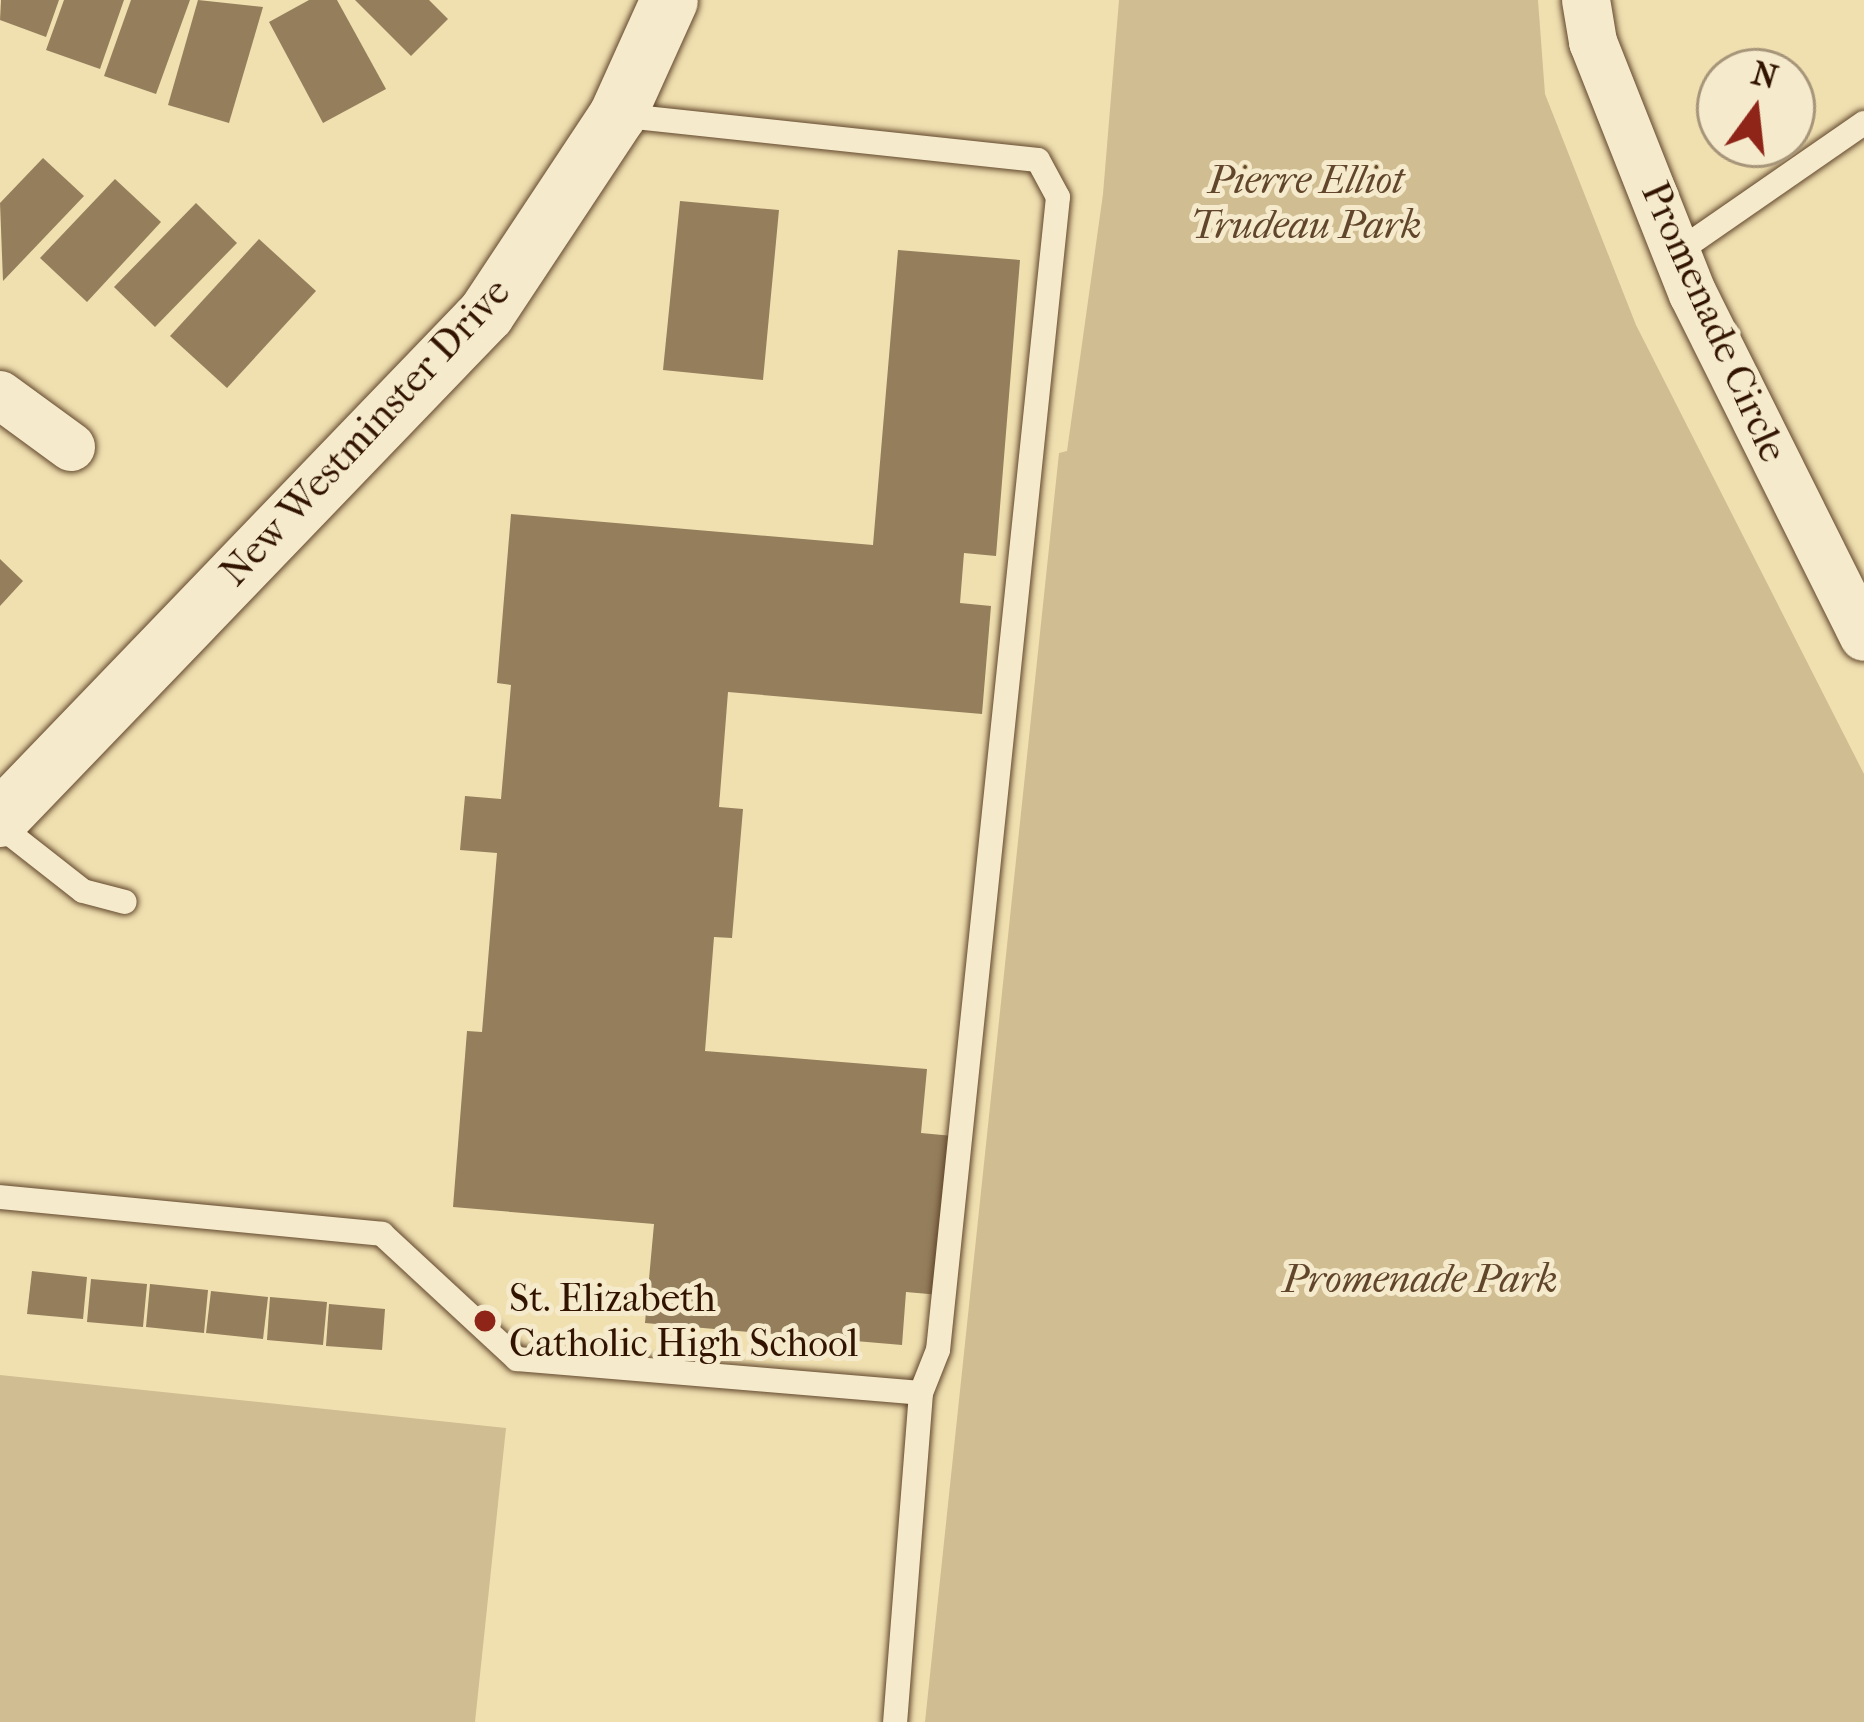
<!DOCTYPE html>
<html>
<head>
<meta charset="utf-8">
<style>
	body { margin:0 }
	#map { position:relative; width:1864px; height:1722px; overflow:hidden; background:#f0e0b0; font-family:"IM FELL French Canon",serif }
	div>[style] { position:absolute }
	.green>* { inset:0; background:#d0bd92 }
	.building>* { inset:0; background:#947e5c }
	.roads { filter:drop-shadow(0 0 3px #61462c) drop-shadow(0 0 3px #61462c) }
	.service>* { height:24px; margin:-12px; padding:0 12px; transform-origin:12px; border-radius:12px; background:#f5ebcc }
	.minor>* { height:48px; margin:-24px; padding:0 24px; transform-origin:24px; border-radius:24px; background:#f5ebcc }
	.tertiary>* { height:57px; margin:-28.5px; padding:0 28.5px; transform-origin:28.5px; border-radius:28.5px; background:#f5ebcc }
	.dots>* { width:33px; height:33px; translate:-50% -50%; box-sizing:border-box; border:6px solid #f5ebcc; border-radius:50% }
	span { translate:-50% -50%; white-space:nowrap; text-align:center; line-height:1.15; -webkit-text-stroke:10px #f5ebcc; paint-order:stroke }
	.park-label { font-size:39px; color:#61462c; font-style:italic }
	.street-label { font-size:39px; color:#311300 }
	.poi-label { font-size:39px; color:#311300 }
	.left { translate:0 -50%; text-align:left }
	.north { position:absolute; left:1696px; top:48px; width:120px; height:120px; box-sizing:border-box; background:#f5ebcc; border:3px solid #a7957a; border-radius:50%; rotate:15deg; font-size:33px; font-weight:700; line-height:48px; text-align:center; color:#311300 }
	.north::after { content:''; display:block; margin:auto; width:42px; height:54px; background:#8f2418; clip-path:polygon(50% 0,100% 100%,50% 72%,0 100%) }
</style>
</head>
<body>
<div id="map">
	<div class="green">
		<div style="clip-path:polygon(1119px 0,1538px 0,1545px 94px,1636px 325px,1864px 774px,1864px 1722px,925px 1722px,1059px 453px,1067px 451px,1103px 194px)"></div>
		<div style="clip-path:polygon(0 1375px,506px 1428px,475px 1722px,0 1722px)"></div>
	</div>
	<div class="building">
		<div style="clip-path:polygon(1px 0,59px 0,46px 37px,0 20px)"></div>
		<div style="clip-path:polygon(64px 0,124px 0,100px 69px,46px 50px)"></div>
		<div style="clip-path:polygon(131px 0,190px 0,156px 94px,104px 76px)"></div>
		<div style="clip-path:polygon(198px 0,263px 7px,229px 123px,168px 105px)"></div>
		<div style="clip-path:polygon(309px 0,337px 0,386px 89px,323px 123px,269px 22px)"></div>
		<div style="clip-path:polygon(355px 0,429px 0,448px 19px,411px 56px)"></div>
		<div style="clip-path:polygon(43px 158px,84px 196px,3px 281px,0 203px)"></div>
		<div style="clip-path:polygon(115px 179px,161px 222px,87px 302px,40px 258px)"></div>
		<div style="clip-path:polygon(680px 201px,779px 210px,763px 380px,663px 370px)"></div>
		<div style="clip-path:polygon(196px 203px,237px 243px,155px 327px,114px 287px)"></div>
		<div style="clip-path:polygon(259px 239px,316px 291px,227px 388px,170px 336px)"></div>
		<div style="clip-path:polygon(898px 250px,1020px 260px,996px 556px,964px 553px,960px 603px,991px 606px,982px 714px,728px 692px,719px 807px,743px 809px,732px 938px,714px 937px,705px 1051px,927px 1069px,921px 1133px,953px 1136px,940px 1295px,906px 1292px,902px 1345px,645px 1323px,654px 1224px,453px 1207px,467px 1031px,482px 1032px,497px 853px,460px 850px,465px 796px,501px 799px,511px 685px,497px 683px,511px 514px,873px 545px)"></div>
		<div style="clip-path:polygon(0 559px,23px 581px,0 606px)"></div>
		<div style="clip-path:polygon(32px 1271px,87px 1277px,83px 1319px,27px 1314px)"></div>
		<div style="clip-path:polygon(91px 1279px,147px 1284px,143px 1327px,87px 1322px)"></div>
		<div style="clip-path:polygon(150px 1284px,208px 1290px,204px 1333px,146px 1327px)"></div>
		<div style="clip-path:polygon(211px 1291px,268px 1297px,263px 1339px,206px 1333px)"></div>
		<div style="clip-path:polygon(270px 1297px,327px 1302px,323px 1345px,267px 1340px)"></div>
		<div style="clip-path:polygon(329px 1304px,385px 1309px,382px 1350px,326px 1346px)"></div>
	</div>
	<div class="roads">
		<div class="service">
			<div style="left:617px;top:115px;width:423px;rotate:6.1deg"></div>
			<div style="left:1038px;top:160px;width:42px;rotate:61.6deg"></div>
			<div style="left:1058px;top:197px;width:1159px;rotate:95.94deg"></div>
			<div style="left:938px;top:1350px;width:46px;rotate:111.6deg"></div>
			<div style="left:921px;top:1393px;width:330px;rotate:94.5deg"></div>
			<div style="left:1679px;top:251px;width:225px;rotate:-34.7deg"></div>
			<div style="left:0;top:826px;width:105px;rotate:38.1deg"></div>
			<div style="left:83px;top:891px;width:43px;rotate:14.7deg"></div>
			<div style="left:0;top:1197px;width:384px;rotate:5.5deg"></div>
			<div style="left:382px;top:1234px;width:184px;rotate:42.8deg"></div>
			<div style="left:517px;top:1359px;width:405px;rotate:4.8deg"></div>
		</div>
		<div class="minor">
			<div style="left:1586px;top:0;width:43px;rotate:80.5deg"></div>
			<div style="left:1593px;top:42px;width:271px;rotate:68.4deg"></div>
			<div style="left:1693px;top:294px;width:383px;rotate:63.5deg"></div>
			<div style="left:0;top:395px;width:88px;rotate:36.2deg"></div>
		</div>
		<div class="tertiary">
			<div style="left:0;top:818px;width:701px;rotate:-46.1deg"></div>
			<div style="left:486px;top:313px;width:237px;rotate:-56.5deg"></div>
			<div style="left:617px;top:115px;width:126px;rotate:-65.7deg"></div>
		</div>
	</div>
	<div class="dots">
		<div style="left:485px;top:1321px;background:#8f2418"></div>
	</div>
	<div class="park-label">
		<span style="left:1306px;top:203px">Pierre Elliot<br>Trudeau Park</span>
		<span style="left:1420px;top:1279px">Promenade Park</span>
	</div>
	<div class="street-label">
		<span style="left:1714px;top:322px;rotate:66deg">Promenade Circle</span>
		<span style="left:365px;top:432px;rotate:-47deg">New Westminster Drive</span>
	</div>
	<div class="poi-label">
		<span class="left" style="left:509px;top:1321px">St. Elizabeth<br>Catholic High School</span>
	</div>
	<div class="north">N</div>
</div>
</body>
</html>
